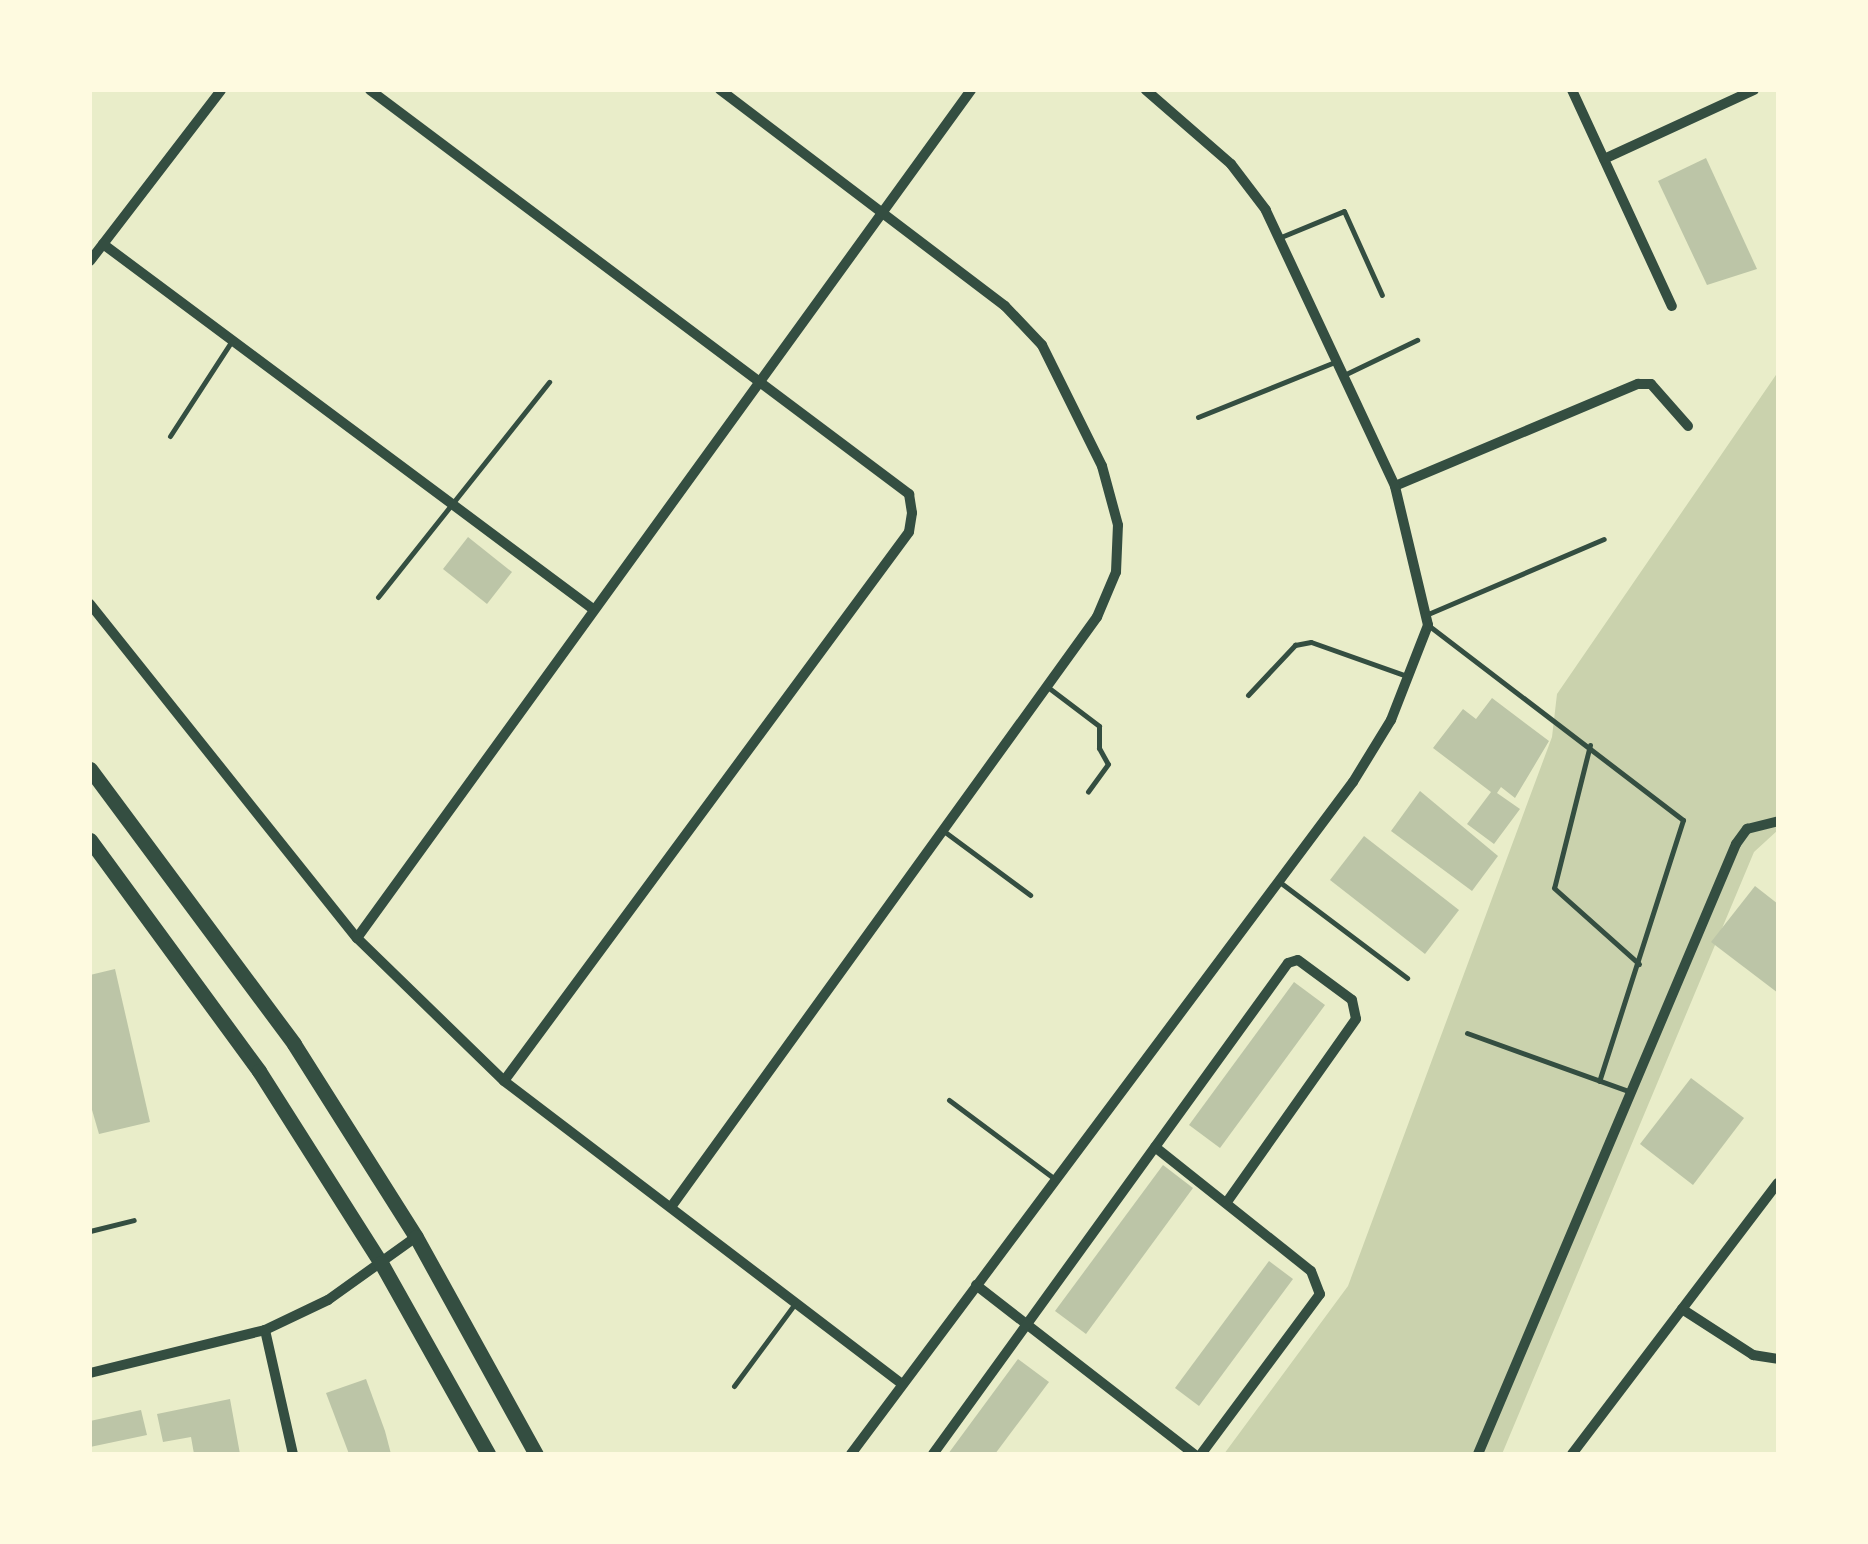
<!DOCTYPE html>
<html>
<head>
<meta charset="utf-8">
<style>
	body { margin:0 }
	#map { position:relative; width:1868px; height:1544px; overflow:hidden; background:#e9edc9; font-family:Commissioner,sans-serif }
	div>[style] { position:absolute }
	.green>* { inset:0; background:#cad2ad }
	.building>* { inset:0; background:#bcc5a7 }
	.service>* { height:5px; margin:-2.5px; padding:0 2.5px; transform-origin:2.5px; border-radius:2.5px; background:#344e41 }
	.minor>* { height:10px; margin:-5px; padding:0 5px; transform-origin:5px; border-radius:5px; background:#344e41 }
	.secondary>* { height:15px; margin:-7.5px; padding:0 7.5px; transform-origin:7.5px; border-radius:7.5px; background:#344e41 }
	span { translate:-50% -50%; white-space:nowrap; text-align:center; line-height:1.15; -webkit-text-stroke:8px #fefae0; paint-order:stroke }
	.frame { position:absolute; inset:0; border:92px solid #fefae0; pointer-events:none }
</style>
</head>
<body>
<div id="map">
	<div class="green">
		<div style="clip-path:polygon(1778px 372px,1778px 830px,1754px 852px,1502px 1454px,1224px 1454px,1348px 1286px,1552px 737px,1557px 694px)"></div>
	</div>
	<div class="building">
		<div style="clip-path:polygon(1706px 158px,1757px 269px,1707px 285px,1658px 181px)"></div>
		<div style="clip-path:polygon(468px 537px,512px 572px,487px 604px,443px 569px)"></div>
		<div style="clip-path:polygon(1492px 698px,1549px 741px,1515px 798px,1501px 787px,1497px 793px,1520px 809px,1494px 844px,1467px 824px,1491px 792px,1433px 748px,1463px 709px,1476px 719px)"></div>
		<div style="clip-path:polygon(1420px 791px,1498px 856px,1472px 891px,1391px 831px)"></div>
		<div style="clip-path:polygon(1364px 836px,1459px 910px,1425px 954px,1330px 880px)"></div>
		<div style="clip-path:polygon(1755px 886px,1778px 904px,1778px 993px,1711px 942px)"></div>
		<div style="clip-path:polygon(115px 969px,150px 1122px,99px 1134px,90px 1103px,90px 975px)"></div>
		<div style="clip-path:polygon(1294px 982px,1325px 1005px,1220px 1148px,1189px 1125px)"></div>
		<div style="clip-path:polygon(1691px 1078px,1744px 1118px,1693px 1185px,1640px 1144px)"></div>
		<div style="clip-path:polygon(1163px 1165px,1193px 1188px,1086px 1334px,1055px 1311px)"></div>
		<div style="clip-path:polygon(1269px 1261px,1293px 1279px,1199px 1406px,1175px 1388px)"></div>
		<div style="clip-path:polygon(1018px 1359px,1049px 1382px,995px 1454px,948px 1454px)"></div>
		<div style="clip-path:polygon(366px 1379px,385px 1431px,391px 1454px,349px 1454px,326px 1393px)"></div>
		<div style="clip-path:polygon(230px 1399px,240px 1454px,194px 1454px,191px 1437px,163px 1442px,157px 1414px)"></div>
		<div style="clip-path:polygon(141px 1410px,147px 1435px,90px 1447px,90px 1421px)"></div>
	</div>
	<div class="service">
		<div style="left:1281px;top:237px;width:68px;rotate:-22.4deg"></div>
		<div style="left:1344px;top:211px;width:92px;rotate:65.7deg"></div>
		<div style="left:1346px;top:374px;width:79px;rotate:-25.6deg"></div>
		<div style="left:1198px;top:417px;width:148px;rotate:-21.9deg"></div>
		<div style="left:170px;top:436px;width:112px;rotate:-57deg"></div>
		<div style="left:378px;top:597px;width:275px;rotate:-51.5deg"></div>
		<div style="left:1428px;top:614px;width:191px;rotate:-23.1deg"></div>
		<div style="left:1428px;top:625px;width:321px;rotate:37.4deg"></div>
		<div style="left:1683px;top:820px;width:274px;rotate:107.8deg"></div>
		<div style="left:1049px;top:688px;width:63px;rotate:37.2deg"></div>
		<div style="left:1099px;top:726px;width:22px;rotate:90deg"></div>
		<div style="left:1099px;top:748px;width:18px;rotate:61deg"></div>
		<div style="left:1108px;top:764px;width:34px;rotate:126deg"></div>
		<div style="left:1248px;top:695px;width:69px;rotate:-46.8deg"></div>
		<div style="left:1295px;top:645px;width:16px;rotate:-11deg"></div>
		<div style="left:1311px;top:642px;width:102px;rotate:19.5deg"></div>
		<div style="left:1590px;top:745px;width:147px;rotate:104.1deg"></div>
		<div style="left:1554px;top:888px;width:114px;rotate:41.8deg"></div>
		<div style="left:945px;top:832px;width:106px;rotate:36.5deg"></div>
		<div style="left:1281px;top:883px;width:158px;rotate:37deg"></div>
		<div style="left:1467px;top:1033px;width:174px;rotate:19.8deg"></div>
		<div style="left:949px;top:1100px;width:132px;rotate:36.7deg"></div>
		<div style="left:90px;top:1231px;width:45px;rotate:-14deg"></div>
		<div style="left:734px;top:1386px;width:101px;rotate:-53.5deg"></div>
	</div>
	<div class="minor">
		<div style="left:370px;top:90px;width:674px;rotate:36.85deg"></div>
		<div style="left:909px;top:494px;width:19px;rotate:81deg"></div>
		<div style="left:912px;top:513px;width:19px;rotate:99deg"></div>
		<div style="left:909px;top:532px;width:682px;rotate:126.42deg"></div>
		<div style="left:1572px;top:90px;width:238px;rotate:65.2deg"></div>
		<div style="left:1604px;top:159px;width:165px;rotate:-24.7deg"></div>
		<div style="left:103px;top:244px;width:611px;rotate:36.68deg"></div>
		<div style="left:90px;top:261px;width:215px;rotate:-52.5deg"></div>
		<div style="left:1395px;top:486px;width:264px;rotate:-22.8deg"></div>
		<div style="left:1638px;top:384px;width:13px"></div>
		<div style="left:1651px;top:384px;width:56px;rotate:48.6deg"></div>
		<div style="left:90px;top:604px;width:428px;rotate:51.4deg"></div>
		<div style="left:357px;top:938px;width:205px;rotate:44.2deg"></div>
		<div style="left:504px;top:1081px;width:500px;rotate:37.28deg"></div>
		<div style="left:357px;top:938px;width:1047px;rotate:-54.09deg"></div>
		<div style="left:1155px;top:1147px;width:199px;rotate:38.5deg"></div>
		<div style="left:1311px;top:1271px;width:25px;rotate:69deg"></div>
		<div style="left:1320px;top:1294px;width:199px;rotate:126.6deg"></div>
		<div style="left:671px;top:1207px;width:728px;rotate:-54.17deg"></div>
		<div style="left:1097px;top:617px;width:49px;rotate:-67.1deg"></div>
		<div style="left:1116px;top:572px;width:47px;rotate:-87.6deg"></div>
		<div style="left:1118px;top:525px;width:61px;rotate:-105.2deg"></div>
		<div style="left:1102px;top:466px;width:135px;rotate:-116.4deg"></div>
		<div style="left:1042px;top:345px;width:54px;rotate:-133.5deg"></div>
		<div style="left:1005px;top:306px;width:358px;rotate:-142.8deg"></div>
		<div style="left:976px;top:1285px;width:276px;rotate:37.8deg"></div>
		<div style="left:1682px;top:1309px;width:85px;rotate:32.9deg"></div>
		<div style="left:1753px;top:1355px;width:25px;rotate:9deg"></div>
		<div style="left:265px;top:1330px;width:127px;rotate:77.3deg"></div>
		<div style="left:90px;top:1373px;width:180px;rotate:-13.8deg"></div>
		<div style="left:265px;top:1330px;width:70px;rotate:-25.5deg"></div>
		<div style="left:328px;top:1300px;width:108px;rotate:-35.6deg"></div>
		<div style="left:851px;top:1454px;width:839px;rotate:-53.24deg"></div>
		<div style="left:1353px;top:782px;width:73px;rotate:-58.5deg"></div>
		<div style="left:1391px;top:720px;width:102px;rotate:-68.7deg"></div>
		<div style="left:1428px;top:625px;width:143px;rotate:-103.4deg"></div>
		<div style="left:1395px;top:486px;width:305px;rotate:-115.1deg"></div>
		<div style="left:1266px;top:210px;width:58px;rotate:-127.3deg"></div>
		<div style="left:1231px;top:164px;width:113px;rotate:-139deg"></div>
		<div style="left:933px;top:1454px;width:606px;rotate:-54.13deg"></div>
		<div style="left:1288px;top:963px;width:10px;rotate:-17deg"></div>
		<div style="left:1298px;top:960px;width:67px;rotate:36.5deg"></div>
		<div style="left:1352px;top:1000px;width:19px;rotate:78deg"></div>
		<div style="left:1356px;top:1019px;width:225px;rotate:125.2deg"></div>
		<div style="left:1478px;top:1454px;width:662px;rotate:-67.07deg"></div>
		<div style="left:1736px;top:844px;width:19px;rotate:-54deg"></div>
		<div style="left:1747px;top:829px;width:32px;rotate:-14deg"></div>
		<div style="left:1572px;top:1454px;width:340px;rotate:-52.8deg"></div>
	</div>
	<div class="secondary">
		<div style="left:90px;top:769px;width:342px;rotate:53.4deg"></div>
		<div style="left:294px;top:1044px;width:228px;rotate:57.7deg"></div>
		<div style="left:416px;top:1237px;width:248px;rotate:61.1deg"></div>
		<div style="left:90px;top:840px;width:286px;rotate:53.8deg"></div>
		<div style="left:259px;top:1071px;width:227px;rotate:57.6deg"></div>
		<div style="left:381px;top:1263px;width:219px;rotate:60.7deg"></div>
	</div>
	<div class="frame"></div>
</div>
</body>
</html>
